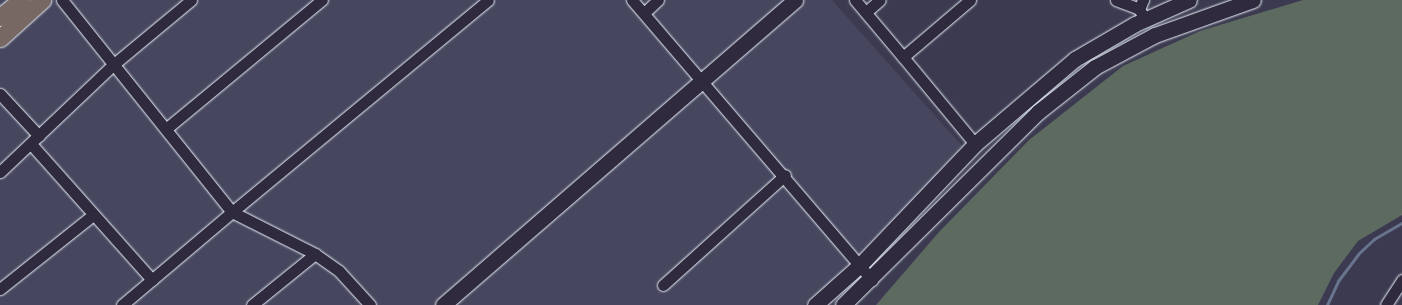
<!DOCTYPE html>
<html>
<head>
<meta charset="utf-8">
<style>
	body { margin:0 }
	#map { position:relative; width:1402px; height:305px; overflow:hidden; background:#3c3a50; font-family:"Shantell Sans",sans-serif }
	div>[style] { position:absolute }
	.built>* { inset:0; background:#46465e }
	.green>* { inset:0; background:#5d6a60 }
	.stream>* { height:3px; margin:-1.5px; padding:0 1.5px; transform-origin:1.5px; border-radius:1.5px; background:#68748d }
	.roads { filter:drop-shadow(0 0 1px #e8f1f8) drop-shadow(0 0 1px #e8f1f8) }
	.street>* { height:11px; margin:-5.5px; padding:0 5.5px; transform-origin:5.5px; border-radius:5.5px; background:#2f2a3d }
	.secondary>* { height:15px; margin:-7.5px; padding:0 7.5px; transform-origin:7.5px; border-radius:7.5px; background:#2f2a3d }
	.primary>* { height:17px; margin:-8.5px; padding:0 8.5px; transform-origin:8.5px; border-radius:8.5px; background:#776864 }
	span { translate:-50% -50%; white-space:nowrap; text-align:center; line-height:1.15; -webkit-text-stroke:4px #2f2a3d; paint-order:stroke }
</style>
</head>
<body>
<div id="map">
	<div class="built">
		<div style="clip-path:polygon(0 0,832px 0,962px 146px,869px 250px,804px 305px,0 305px)"></div>
	</div>
	<div class="green">
		<div style="clip-path:polygon(1303px 0,1402px 0,1402px 215px,1358px 241px,1334px 273px,1318px 305px,876px 305px,939px 232px,1029px 140px,1123px 66px,1200px 31px)"></div>
	</div>
	<div class="stream">
		<div style="left:1327px;top:305px;width:26px;rotate:-65deg"></div>
		<div style="left:1338px;top:281px;width:34px;rotate:-53deg"></div>
		<div style="left:1358px;top:254px;width:22px;rotate:-43deg"></div>
		<div style="left:1374px;top:239px;width:32px;rotate:-30deg"></div>
	</div>
	<div class="roads">
		<div class="street">
			<div style="left:62px;top:0;width:272px;rotate:51.3deg"></div>
			<div style="left:232px;top:212px;width:332px;rotate:-39.6deg"></div>
			<div style="left:632px;top:0;width:369px;rotate:49.4deg"></div>
			<div style="left:855px;top:0;width:75px;rotate:49.9deg"></div>
			<div style="left:903px;top:57px;width:88px;rotate:-40.4deg"></div>
			<div style="left:1116px;top:0;width:25px;rotate:21deg"></div>
			<div style="left:1139px;top:9px;width:12px;rotate:59deg"></div>
			<div style="left:1139px;top:9px;width:10px;rotate:-66deg"></div>
			<div style="left:866px;top:12px;width:18px;rotate:-41deg"></div>
			<div style="left:644px;top:13px;width:19px;rotate:-43deg"></div>
			<div style="left:903px;top:57px;width:113px;rotate:50.4deg"></div>
			<div style="left:0;top:94px;width:57px;rotate:47.1deg"></div>
			<div style="left:167px;top:128px;width:201px;rotate:-39.6deg"></div>
			<div style="left:31px;top:144px;width:182px;rotate:48.3deg"></div>
			<div style="left:0;top:172px;width:157px;rotate:-43.5deg"></div>
			<div style="left:114px;top:64px;width:100px;rotate:-39.7deg"></div>
			<div style="left:663px;top:285px;width:164px;rotate:-42deg"></div>
			<div style="left:0;top:289px;width:119px;rotate:-38.5deg"></div>
			<div style="left:122px;top:305px;width:144px;rotate:-40.2deg"></div>
			<div style="left:232px;top:212px;width:93px;rotate:26.8deg"></div>
			<div style="left:315px;top:254px;width:29px;rotate:35deg"></div>
			<div style="left:339px;top:271px;width:46px;rotate:47.6deg"></div>
			<div style="left:252px;top:305px;width:81px;rotate:-39deg"></div>
			<div style="left:1386px;top:305px;width:30px;rotate:-57deg"></div>
		</div>
		<div class="secondary">
			<div style="left:443px;top:305px;width:466px;rotate:-40.9deg"></div>
			<div style="left:815px;top:305px;width:59px;rotate:-41.6deg"></div>
			<div style="left:859px;top:266px;width:168px;rotate:-46.4deg"></div>
			<div style="left:975px;top:144px;width:131px;rotate:-40.4deg"></div>
			<div style="left:1075px;top:59px;width:69px;rotate:-30.3deg"></div>
			<div style="left:1135px;top:24px;width:59px;rotate:-24deg"></div>
			<div style="left:843px;top:305px;width:274px;rotate:-44.7deg"></div>
			<div style="left:1038px;top:112px;width:73px;rotate:-38.3deg"></div>
			<div style="left:1095px;top:67px;width:68px;rotate:-28.1deg"></div>
			<div style="left:1155px;top:35px;width:104px;rotate:-19.7deg"></div>
		</div>
		<div class="primary">
			<div style="left:0;top:17px;width:27px;rotate:-39deg"></div>
			<div style="left:0;top:38px;width:57px;rotate:-42.1deg"></div>
		</div>
	</div>
</div>
</body>
</html>
